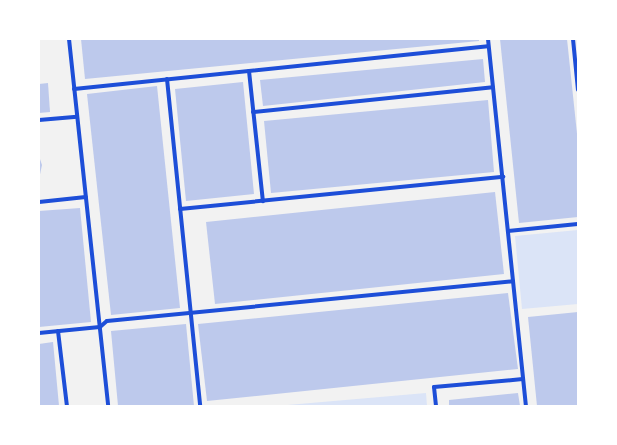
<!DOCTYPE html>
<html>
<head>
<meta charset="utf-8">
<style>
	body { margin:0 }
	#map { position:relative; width:617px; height:445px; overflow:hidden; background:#f2f2f2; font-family:Barlow,sans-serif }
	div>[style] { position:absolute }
	.green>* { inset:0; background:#dbe4f7 }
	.building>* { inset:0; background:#bdc9ec }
	.minor>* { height:4px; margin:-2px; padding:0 2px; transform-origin:2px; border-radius:2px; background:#1d4ed8 }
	span { translate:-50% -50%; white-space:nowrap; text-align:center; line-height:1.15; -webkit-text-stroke:3.5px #fff; paint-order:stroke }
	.frame { position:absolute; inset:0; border:40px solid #fff; pointer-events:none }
</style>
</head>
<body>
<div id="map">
	<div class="green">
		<div style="clip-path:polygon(578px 230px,578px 304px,522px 309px,515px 236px)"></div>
		<div style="clip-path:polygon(426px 393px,427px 406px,276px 406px)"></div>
	</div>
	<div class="building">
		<div style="clip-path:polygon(81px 39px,479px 39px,479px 41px,85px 79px)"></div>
		<div style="clip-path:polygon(500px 39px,567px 39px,578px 143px,578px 217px,519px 223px)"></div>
		<div style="clip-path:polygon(483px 59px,485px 82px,263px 106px,260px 80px)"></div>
		<div style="clip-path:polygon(243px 82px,254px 194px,186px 201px,175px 89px)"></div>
		<div style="clip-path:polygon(48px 83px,50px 112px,39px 113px,39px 84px)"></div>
		<div style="clip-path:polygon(157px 86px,180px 308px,111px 315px,87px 94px)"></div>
		<div style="clip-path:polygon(488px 100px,494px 172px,271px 193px,264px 121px)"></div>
		<div style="clip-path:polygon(39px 156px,42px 165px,39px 179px)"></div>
		<div style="clip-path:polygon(495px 192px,504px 274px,215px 304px,206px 222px)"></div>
		<div style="clip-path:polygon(80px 208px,91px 322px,39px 327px,39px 211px)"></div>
		<div style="clip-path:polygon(508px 293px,518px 369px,207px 401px,198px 324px)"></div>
		<div style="clip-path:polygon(578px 312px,578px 406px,537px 406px,528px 317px)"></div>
		<div style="clip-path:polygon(186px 324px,194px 406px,118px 406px,111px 331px)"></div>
		<div style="clip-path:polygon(53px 342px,59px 406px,39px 406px,39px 344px)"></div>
		<div style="clip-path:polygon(518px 393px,520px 406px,449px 406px,449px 400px)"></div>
	</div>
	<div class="minor">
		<div style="left:69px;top:39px;width:369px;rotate:83.9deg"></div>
		<div style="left:488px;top:39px;width:369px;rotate:84.1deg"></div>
		<div style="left:573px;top:39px;width:51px;rotate:84.4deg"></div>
		<div style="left:249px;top:71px;width:131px;rotate:83.9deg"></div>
		<div style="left:167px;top:79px;width:329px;rotate:84.2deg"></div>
		<div style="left:74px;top:89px;width:416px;rotate:-5.9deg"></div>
		<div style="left:253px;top:112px;width:241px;rotate:-5.9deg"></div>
		<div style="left:39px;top:120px;width:38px;rotate:-5deg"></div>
		<div style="left:39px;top:202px;width:47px;rotate:-6.1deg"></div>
		<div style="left:180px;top:209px;width:325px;rotate:-5.7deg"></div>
		<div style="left:508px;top:231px;width:70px;rotate:-5.7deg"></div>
		<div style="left:58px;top:331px;width:76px;rotate:83.2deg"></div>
		<div style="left:39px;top:333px;width:61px;rotate:-5.6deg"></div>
		<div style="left:100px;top:327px;width:9px;rotate:-41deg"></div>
		<div style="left:107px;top:321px;width:408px;rotate:-5.6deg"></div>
		<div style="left:436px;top:406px;width:19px;rotate:-96deg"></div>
		<div style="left:434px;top:387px;width:89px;rotate:-5.1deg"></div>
	</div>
	<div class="frame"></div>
</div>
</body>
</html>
